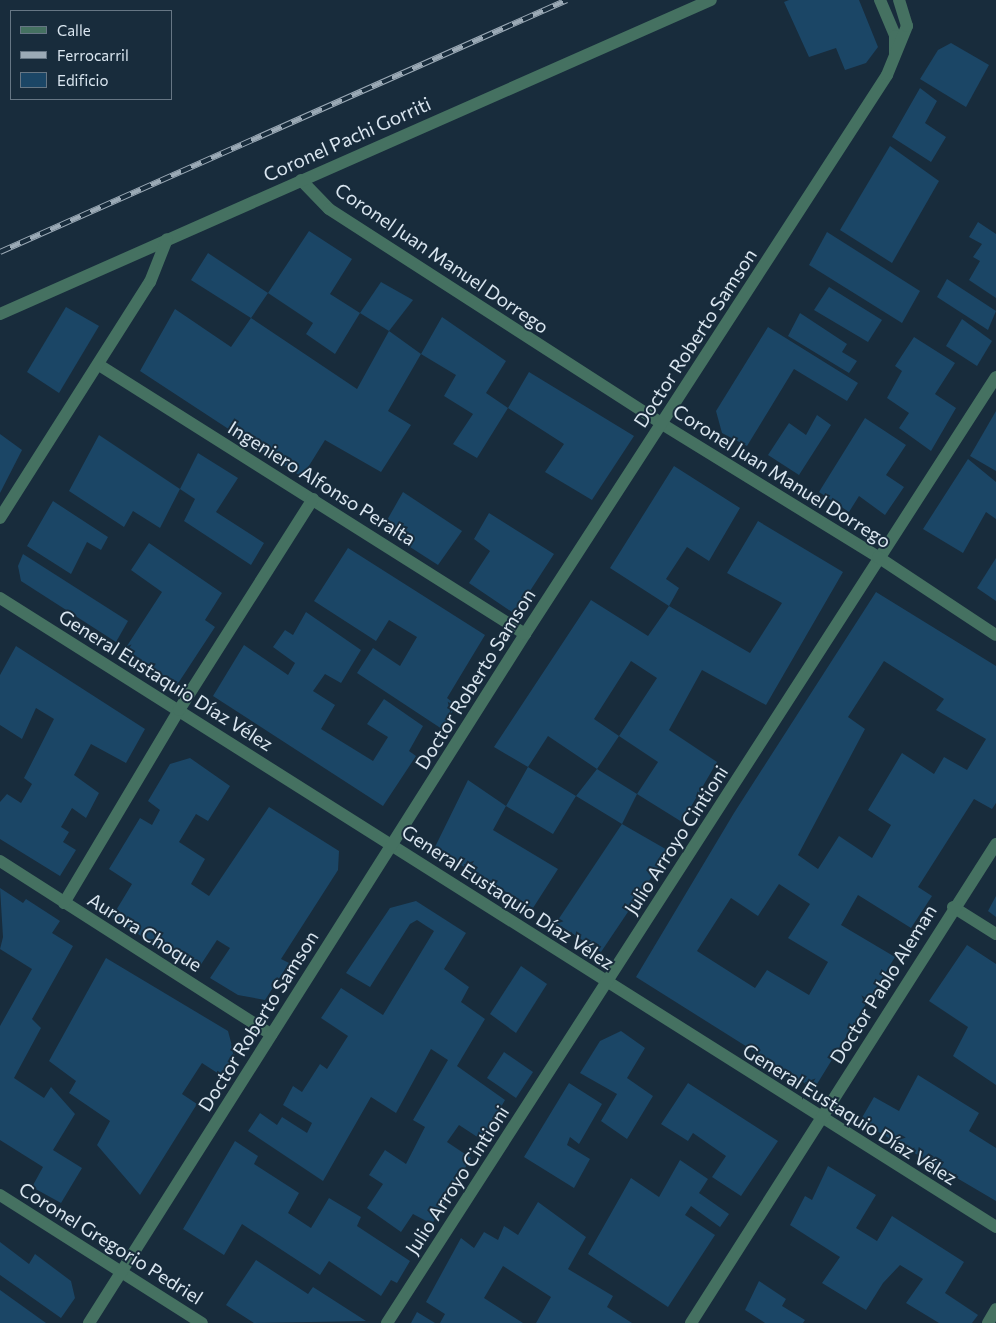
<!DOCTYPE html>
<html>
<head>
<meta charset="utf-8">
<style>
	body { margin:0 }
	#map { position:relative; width:996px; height:1323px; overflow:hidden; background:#182c3c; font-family:Commissioner,sans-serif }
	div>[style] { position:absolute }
	.building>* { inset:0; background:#1b4666 }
	.minor>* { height:12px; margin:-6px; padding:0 6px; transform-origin:6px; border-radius:6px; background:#457161 }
	.tertiary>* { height:12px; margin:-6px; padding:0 6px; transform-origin:6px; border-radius:6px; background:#457161 }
	.rail>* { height:5.5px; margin-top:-2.75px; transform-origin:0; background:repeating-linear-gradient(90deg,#182c3c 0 11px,#9baab6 0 22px); box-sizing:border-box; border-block:1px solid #9baab6 }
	span { translate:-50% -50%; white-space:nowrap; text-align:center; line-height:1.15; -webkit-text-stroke:4px #182c3c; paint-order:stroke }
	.street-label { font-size:19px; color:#dae6f0 }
	.legend { position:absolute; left:10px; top:10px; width:162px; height:90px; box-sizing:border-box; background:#182c3c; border:1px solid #667684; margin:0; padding:6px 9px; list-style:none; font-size:15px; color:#dae6f0 }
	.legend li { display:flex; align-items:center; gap:10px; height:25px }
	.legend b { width:25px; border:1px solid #667684 }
</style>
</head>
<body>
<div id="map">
	<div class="building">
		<div style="clip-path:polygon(789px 0,859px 0,878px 47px,866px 63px,845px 70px,836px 48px,809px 57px,784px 2px)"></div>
		<div style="clip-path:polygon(951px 43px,989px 65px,966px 107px,920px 79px,938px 50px)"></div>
		<div style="clip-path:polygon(920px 88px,937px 101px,925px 123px,946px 137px,931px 162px,892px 137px)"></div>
		<div style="clip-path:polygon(890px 146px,939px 181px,892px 263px,840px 230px)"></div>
		<div style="clip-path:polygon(978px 222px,996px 234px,996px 298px,969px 280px,980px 261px,973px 257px,982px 244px,969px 237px)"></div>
		<div style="clip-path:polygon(309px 231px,352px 259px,330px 294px,360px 313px,335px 354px,306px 334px,313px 323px,268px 293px,251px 318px,191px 280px,208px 253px,268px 293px)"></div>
		<div style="clip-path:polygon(827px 232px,920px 291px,902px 323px,809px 265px)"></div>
		<div style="clip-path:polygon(947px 279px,996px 311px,988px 330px,937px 297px)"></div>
		<div style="clip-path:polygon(381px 282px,413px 300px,389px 331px,360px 313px)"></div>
		<div style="clip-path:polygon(829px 287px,882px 320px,868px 342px,814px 310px)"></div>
		<div style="clip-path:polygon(66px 307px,99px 326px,59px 393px,27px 372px)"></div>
		<div style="clip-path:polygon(175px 309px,231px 347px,251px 318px,357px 389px,389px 331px,421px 354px,388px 411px,411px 425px,381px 472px,325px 440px,302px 477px,140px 371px)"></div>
		<div style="clip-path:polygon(800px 313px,847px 344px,842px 352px,857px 361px,849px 373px,788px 336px)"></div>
		<div style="clip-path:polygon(442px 317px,506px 361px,486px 393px,508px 408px,477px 458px,453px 444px,473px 414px,444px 396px,456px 375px,421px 354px)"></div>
		<div style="clip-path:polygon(962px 319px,992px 341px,977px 366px,946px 346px)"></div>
		<div style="clip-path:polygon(768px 327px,858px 383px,847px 401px,794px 369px,747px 446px,722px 433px,716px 411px)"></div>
		<div style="clip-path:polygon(914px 337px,955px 363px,935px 394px,956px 408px,931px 451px,899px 428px,909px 413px,887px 398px,902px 371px,895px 366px)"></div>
		<div style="clip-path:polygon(529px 372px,634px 436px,592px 500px,545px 472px,564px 444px,508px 408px)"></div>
		<div style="clip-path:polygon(996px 411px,996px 471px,970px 456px)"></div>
		<div style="clip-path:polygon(817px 415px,831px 425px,799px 475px,768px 455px,789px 423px,806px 435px)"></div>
		<div style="clip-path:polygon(865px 418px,906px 445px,886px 475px,904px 487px,885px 515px,859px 496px,849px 512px,819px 492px)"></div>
		<div style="clip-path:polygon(0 434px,22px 450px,0 493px)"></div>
		<div style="clip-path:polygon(99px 435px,180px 489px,160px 528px,133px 511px,124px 527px,69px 491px)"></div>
		<div style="clip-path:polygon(198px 453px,238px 478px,216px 512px,264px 543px,251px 565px,184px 521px,195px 499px,180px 489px)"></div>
		<div style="clip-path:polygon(968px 459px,996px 482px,996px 519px,986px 512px,963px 553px,923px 529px)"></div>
		<div style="clip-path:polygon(674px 466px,740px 508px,709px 561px,687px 547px,666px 579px,679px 588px,669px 606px,610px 568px)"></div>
		<div style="clip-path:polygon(403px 492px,462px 531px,438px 565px,382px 529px)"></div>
		<div style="clip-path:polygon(53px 501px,108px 537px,101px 550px,87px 542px,71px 574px,27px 546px)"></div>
		<div style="clip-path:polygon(489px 513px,554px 554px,515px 614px,469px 583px,490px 551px,474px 539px)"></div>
		<div style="clip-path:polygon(evenodd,758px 521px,843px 572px,766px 705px,702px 670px,669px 730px,717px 762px,682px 822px,637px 794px,622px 824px,576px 796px,597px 769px,548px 736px,528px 767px,494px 747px,591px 600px,648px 636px,669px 606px,750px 653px,782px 603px,727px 573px,758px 521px,631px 661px,657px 678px,619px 736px,658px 762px,637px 794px,597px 769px,619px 736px,594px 719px,631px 661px)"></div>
		<div style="clip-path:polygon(149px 543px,222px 593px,205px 620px,215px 627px,177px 685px,125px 649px,162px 592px,131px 570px)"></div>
		<div style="clip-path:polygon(348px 548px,485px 635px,447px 698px,456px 705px,442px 729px,357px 673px,373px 648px,400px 666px,417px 637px,389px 620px,376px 641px,314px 601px)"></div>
		<div style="clip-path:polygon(23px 554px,128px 621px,116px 642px,21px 581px,18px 566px)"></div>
		<div style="clip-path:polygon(996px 558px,996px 601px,977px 588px)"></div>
		<div style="clip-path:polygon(evenodd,876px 592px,996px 666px,996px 803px,992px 809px,974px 799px,918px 887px,932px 896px,911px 928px,858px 895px,841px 925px,895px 957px,814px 1089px,636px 977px,734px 813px,876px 592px,884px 661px,944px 699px,936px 710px,986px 739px,967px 770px,944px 757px,934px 774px,902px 753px,868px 810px,891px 825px,872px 858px,839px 836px,818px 869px,798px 855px,865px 729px,848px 717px,884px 661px,876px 592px,779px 884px,810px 904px,788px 938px,828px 962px,809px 995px,767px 970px,755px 988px,697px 951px,731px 898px,758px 916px,779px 884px)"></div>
		<div style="clip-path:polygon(306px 612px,361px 650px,341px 683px,325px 674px,313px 691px,335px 705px,321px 729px,373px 761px,388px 737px,367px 724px,384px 699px,423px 726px,409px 751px,416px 756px,383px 806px,213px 696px,244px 645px,288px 675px,295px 663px,273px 647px,285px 630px,293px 635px)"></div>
		<div style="clip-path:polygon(16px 646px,145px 729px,126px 763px,91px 744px,74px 775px,99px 793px,86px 818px,72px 808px,61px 827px,69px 832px,63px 842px,76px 850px,60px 876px,0 839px,0 802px,7px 794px,21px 803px,32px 784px,24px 778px,54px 719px,36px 708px,22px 739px,0 725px,0 675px)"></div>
		<div style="clip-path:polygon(190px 758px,230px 786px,208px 821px,196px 814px,179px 842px,205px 859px,191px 884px,209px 896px,269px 807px,339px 851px,338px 870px,281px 959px,289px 963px,265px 1000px,238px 995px,210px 978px,230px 948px,217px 940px,196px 972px,112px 917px,132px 884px,109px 869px,140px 818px,152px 825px,160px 810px,148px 801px,170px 764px)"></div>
		<div style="clip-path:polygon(528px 767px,576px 796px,553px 834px,506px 806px,493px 830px,558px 869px,533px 908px,434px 849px,468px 780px,506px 806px)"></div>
		<div style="clip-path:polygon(622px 824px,669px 851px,601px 952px,556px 923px)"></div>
		<div style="clip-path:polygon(0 888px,23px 903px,26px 899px,60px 921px,52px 933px,73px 946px,32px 1019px,41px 1028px,14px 1078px,44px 1098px,51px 1087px,75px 1114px,53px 1150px,82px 1168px,61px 1203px,32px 1187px,43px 1167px,0 1140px,0 1026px,32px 969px,0 949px,3px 937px)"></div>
		<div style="clip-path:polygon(996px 896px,996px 917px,988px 911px)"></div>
		<div style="clip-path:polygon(416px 901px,466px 933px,444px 969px,469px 987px,461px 1002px,485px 1019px,457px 1066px,505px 1100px,482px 1140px,459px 1125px,447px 1142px,471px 1158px,432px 1224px,413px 1214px,401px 1232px,367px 1208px,383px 1184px,369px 1175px,385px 1150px,406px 1164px,425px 1127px,413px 1120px,448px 1060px,431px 1049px,396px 1113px,371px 1097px,323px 1181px,248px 1131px,260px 1113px,277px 1125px,282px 1117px,307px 1133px,312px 1123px,283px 1105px,293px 1086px,302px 1092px,320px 1064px,327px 1069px,348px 1036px,321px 1018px,341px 988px,383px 1015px,434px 931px,417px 920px,410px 924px,370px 987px,346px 973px,390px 908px)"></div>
		<div style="clip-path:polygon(967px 945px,996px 964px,996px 1085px,953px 1056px,968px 1027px,929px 1001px)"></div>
		<div style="clip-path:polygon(106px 958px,228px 1031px,235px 1057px,222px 1076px,202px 1063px,182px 1094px,197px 1104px,140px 1195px,97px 1145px,110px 1121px,69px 1093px,76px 1081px,49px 1061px)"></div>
		<div style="clip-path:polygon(521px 966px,547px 984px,516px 1033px,490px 1014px)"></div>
		<div style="clip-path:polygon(621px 1031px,645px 1048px,627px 1078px,653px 1096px,627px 1139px,601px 1121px,617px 1094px,580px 1073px,600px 1041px)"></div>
		<div style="clip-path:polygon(504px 1052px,533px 1072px,516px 1098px,487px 1078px)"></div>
		<div style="clip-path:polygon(918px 1075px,979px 1113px,969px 1131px,996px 1148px,996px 1201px,860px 1121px,874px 1097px,899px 1111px)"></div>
		<div style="clip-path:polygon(569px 1083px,602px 1104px,579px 1144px,570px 1137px,567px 1145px,590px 1159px,574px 1188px,524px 1157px)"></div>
		<div style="clip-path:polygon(688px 1083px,778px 1141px,741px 1196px,712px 1177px,726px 1156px,693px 1133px,688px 1141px,661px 1124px)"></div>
		<div style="clip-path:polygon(235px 1141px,258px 1156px,254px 1164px,299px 1193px,288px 1213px,311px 1228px,329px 1198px,361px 1217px,357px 1226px,410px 1261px,397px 1283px,391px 1280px,381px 1296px,329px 1261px,320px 1275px,242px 1224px,224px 1255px,183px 1229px)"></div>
		<div style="clip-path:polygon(680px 1160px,708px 1179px,699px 1193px,729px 1214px,720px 1227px,691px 1206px,685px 1215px,715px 1235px,668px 1307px,588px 1254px,631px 1178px,659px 1197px)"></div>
		<div style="clip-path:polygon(828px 1166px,876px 1195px,856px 1228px,877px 1241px,892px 1216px,964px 1262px,945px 1293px,978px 1315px,972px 1323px,939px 1323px,906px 1303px,923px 1279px,900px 1265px,883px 1283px,866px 1310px,822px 1283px,840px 1257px,790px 1225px,805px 1196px,812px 1200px)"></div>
		<div style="clip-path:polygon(538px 1202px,586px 1237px,568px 1269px,613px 1296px,607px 1307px,632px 1323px,536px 1323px,551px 1297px,503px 1266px,484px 1298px,523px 1323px,440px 1323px,445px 1314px,426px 1302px,461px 1238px,474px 1248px,484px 1232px,498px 1240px,504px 1226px,518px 1235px)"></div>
		<div style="clip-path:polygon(0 1242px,29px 1264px,35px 1254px,71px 1281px,75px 1298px,61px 1318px,0 1275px)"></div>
		<div style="clip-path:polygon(256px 1260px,308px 1294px,313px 1287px,366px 1321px,254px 1323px,226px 1305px)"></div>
		<div style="clip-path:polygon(759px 1281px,786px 1299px,782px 1306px,805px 1320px,803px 1323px,765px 1323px,745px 1310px)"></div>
		<div style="clip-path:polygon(0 1290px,46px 1323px,0 1323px)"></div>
		<div style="clip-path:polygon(417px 1312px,435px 1323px,411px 1323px)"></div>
	</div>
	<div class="minor">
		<div style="left:301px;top:180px;width:40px;rotate:46deg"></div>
		<div style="left:329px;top:209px;width:396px;rotate:32.8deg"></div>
		<div style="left:0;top:314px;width:777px;rotate:-23.83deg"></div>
		<div style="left:99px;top:365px;width:504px;rotate:32.27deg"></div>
		<div style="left:0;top:518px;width:280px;rotate:-57.6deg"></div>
		<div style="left:150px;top:282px;width:46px;rotate:-68.4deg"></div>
		<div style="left:0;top:598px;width:1178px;rotate:32.27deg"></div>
		<div style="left:0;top:861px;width:322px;rotate:32.6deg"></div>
		<div style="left:64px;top:903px;width:225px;rotate:-59.2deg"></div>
		<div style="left:179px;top:710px;width:250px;rotate:-57.6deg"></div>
		<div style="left:953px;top:907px;width:51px;rotate:32.1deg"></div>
		<div style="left:0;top:1195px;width:239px;rotate:32.4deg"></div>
		<div style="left:387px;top:1323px;width:1125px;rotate:-57.23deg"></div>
		<div style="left:691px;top:1323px;width:568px;rotate:-57.51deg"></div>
		<div style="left:988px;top:1323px;width:16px;rotate:-60deg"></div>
	</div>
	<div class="tertiary">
		<div style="left:880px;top:0;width:39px;rotate:67deg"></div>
		<div style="left:895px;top:36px;width:18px;rotate:90deg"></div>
		<div style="left:662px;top:424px;width:254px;rotate:31.6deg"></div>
		<div style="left:878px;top:557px;width:141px;rotate:33.5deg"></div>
		<div style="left:89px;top:1323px;width:815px;rotate:-57.67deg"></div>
		<div style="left:525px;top:634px;width:666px;rotate:-57.07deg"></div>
		<div style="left:887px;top:75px;width:53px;rotate:-67.8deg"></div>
		<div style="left:907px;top:26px;width:27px;rotate:-107deg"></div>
	</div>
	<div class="rail">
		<div style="left:0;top:252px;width:620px;rotate:-23.96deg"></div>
	</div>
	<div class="street-label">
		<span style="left:347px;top:139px;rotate:-24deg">Coronel Pachi Gorriti</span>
		<span style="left:442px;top:258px;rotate:34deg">Coronel Juan Manuel Dorrego</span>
		<span style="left:695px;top:338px;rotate:-57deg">Doctor Roberto Samson</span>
		<span style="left:782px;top:476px;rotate:32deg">Coronel Juan Manuel Dorrego</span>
		<span style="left:322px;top:483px;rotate:32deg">Ingeniero Alfonso Peralta</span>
		<span style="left:475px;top:679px;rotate:-58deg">Doctor Roberto Samson</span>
		<span style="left:166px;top:680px;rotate:32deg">General Eustaquio Díaz Vélez</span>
		<span style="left:676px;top:840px;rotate:-57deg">Julio Arroyo Cintioni</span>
		<span style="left:508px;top:897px;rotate:33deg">General Eustaquio Díaz Vélez</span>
		<span style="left:145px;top:932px;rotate:32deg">Aurora Choque</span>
		<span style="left:883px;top:984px;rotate:-58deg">Doctor Pablo Aleman</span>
		<span style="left:258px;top:1021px;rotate:-58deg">Doctor Roberto Samson</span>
		<span style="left:850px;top:1114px;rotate:32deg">General Eustaquio Díaz Vélez</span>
		<span style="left:457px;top:1180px;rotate:-57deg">Julio Arroyo Cintioni</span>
		<span style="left:111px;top:1243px;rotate:32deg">Coronel Gregorio Pedriel</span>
	</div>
	<ul class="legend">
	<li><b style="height:6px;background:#457161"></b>Calle</li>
	<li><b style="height:6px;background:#9baab6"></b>Ferrocarril</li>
	<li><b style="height:14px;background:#1b4666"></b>Edificio</li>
	</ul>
</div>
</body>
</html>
